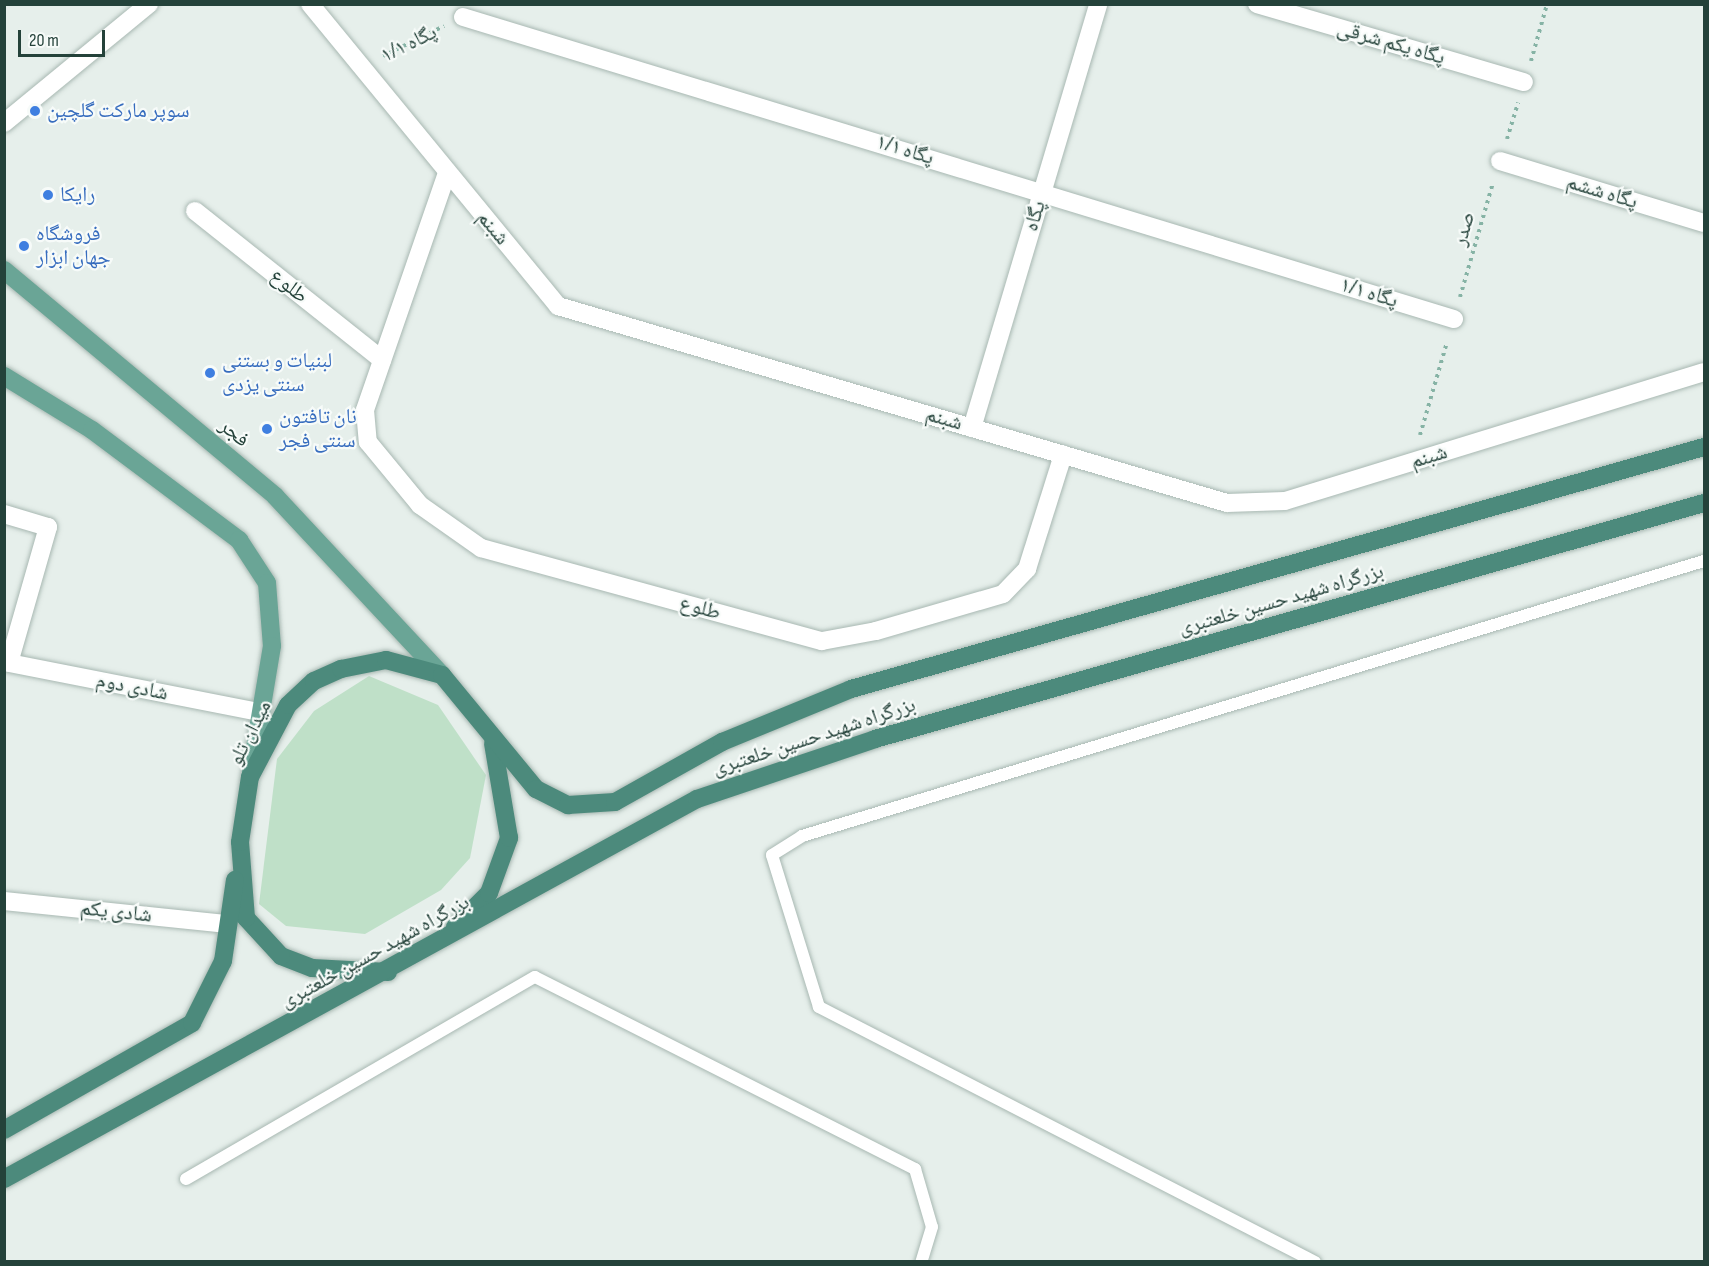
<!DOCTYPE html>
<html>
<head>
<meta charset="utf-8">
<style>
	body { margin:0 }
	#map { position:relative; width:1709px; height:1266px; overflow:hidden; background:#e6efeb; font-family:"Sofia Sans Condensed","Noto Naskh Arabic",sans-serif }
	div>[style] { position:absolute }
	.green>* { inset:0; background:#bfe0c8 }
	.path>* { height:4px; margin-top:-2px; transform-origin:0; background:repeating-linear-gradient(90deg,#86b3a5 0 3px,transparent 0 7.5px) }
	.roads { filter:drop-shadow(0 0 2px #a8b8b2) drop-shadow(0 0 2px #a8b8b2) }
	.service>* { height:12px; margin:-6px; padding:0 6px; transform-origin:6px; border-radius:6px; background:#fff }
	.minor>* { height:18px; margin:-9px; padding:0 9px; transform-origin:9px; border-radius:9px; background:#fff }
	.primary>* { height:18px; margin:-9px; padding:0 9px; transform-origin:9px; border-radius:9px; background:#6aa596 }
	.trunk>* { height:18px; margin:-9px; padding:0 9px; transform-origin:9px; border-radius:9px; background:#4c8a7c }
	.dots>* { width:16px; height:16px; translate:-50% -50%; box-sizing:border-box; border:3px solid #f7fbf9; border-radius:50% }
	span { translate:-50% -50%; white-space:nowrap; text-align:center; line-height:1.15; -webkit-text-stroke:4.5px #f7fbf9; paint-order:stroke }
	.street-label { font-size:21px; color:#24423a }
	.shop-label { font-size:21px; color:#366cbe }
	.left { translate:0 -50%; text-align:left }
	.frame { position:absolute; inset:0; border:6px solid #24423a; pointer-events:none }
	.scale { position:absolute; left:18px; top:30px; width:87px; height:27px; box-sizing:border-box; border:3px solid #24423a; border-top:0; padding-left:8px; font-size:18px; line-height:21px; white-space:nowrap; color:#24423a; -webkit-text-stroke:4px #f7fbf9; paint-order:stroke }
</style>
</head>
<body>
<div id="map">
	<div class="green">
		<div style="clip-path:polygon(369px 676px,438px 705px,486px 775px,470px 858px,441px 890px,365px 934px,286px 926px,259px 904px,277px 759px,314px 711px)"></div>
	</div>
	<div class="path">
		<div style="left:383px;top:56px;width:68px;rotate:-26.2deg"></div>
		<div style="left:1531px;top:61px;width:59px;rotate:-74.3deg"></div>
		<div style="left:1507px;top:139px;width:38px;rotate:-73deg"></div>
		<div style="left:1460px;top:297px;width:119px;rotate:-73.9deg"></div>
		<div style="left:1420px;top:435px;width:97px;rotate:-73.8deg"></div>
	</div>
	<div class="roads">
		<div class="service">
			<div style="left:186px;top:1179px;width:403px;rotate:-30.1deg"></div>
			<div style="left:535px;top:977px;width:426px;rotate:26.8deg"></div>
			<div style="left:915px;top:1169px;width:60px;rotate:73.7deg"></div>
			<div style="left:932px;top:1227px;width:37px;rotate:107deg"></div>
			<div style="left:1315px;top:1262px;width:558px;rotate:-152.79deg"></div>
			<div style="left:819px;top:1007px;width:159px;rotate:-107.2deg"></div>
			<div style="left:772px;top:855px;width:36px;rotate:-32deg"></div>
			<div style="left:802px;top:836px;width:943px;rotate:-16.96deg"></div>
		</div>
		<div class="minor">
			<div style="left:310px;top:4px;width:391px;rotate:50.6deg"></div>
			<div style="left:558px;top:306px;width:697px;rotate:16.41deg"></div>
			<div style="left:1227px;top:503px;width:58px;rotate:-2deg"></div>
			<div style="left:1285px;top:501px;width:438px;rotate:-17.1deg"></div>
			<div style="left:1257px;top:4px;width:278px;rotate:16.3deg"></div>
			<div style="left:463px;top:17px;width:1036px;rotate:16.95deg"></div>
			<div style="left:4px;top:123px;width:188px;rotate:-39.4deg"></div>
			<div style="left:1500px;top:161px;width:213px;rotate:16.9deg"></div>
			<div style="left:447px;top:173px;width:251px;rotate:109.1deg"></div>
			<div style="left:365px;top:410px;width:32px;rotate:85deg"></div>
			<div style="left:368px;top:442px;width:82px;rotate:50.5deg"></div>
			<div style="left:420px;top:505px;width:75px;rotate:35.2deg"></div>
			<div style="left:481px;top:548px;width:353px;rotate:15.3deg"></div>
			<div style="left:822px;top:641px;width:55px;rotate:-10.5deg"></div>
			<div style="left:876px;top:631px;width:132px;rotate:-16.2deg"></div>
			<div style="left:1003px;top:594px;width:35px;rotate:-46deg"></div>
			<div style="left:1027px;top:569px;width:120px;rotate:-72.5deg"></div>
			<div style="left:195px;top:211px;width:239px;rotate:38.5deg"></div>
			<div style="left:972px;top:428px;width:442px;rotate:-73.4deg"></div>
			<div style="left:4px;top:514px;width:46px;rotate:16.5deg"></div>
			<div style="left:48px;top:527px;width:141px;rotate:106deg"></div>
			<div style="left:4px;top:662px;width:261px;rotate:11.1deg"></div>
			<div style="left:4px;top:901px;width:225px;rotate:5.9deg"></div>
		</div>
		<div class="primary">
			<div style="left:4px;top:270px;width:353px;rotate:39.8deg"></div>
			<div style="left:275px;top:496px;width:245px;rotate:47deg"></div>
			<div style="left:4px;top:376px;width:103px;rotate:31.5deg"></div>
			<div style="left:92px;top:430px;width:184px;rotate:36.8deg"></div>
			<div style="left:239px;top:540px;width:51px;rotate:56.9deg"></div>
			<div style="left:267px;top:583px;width:63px;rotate:85.5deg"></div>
			<div style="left:272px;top:646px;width:128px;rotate:99.5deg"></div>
		</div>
		<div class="trunk">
			<div style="left:455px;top:927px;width:48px;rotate:-45deg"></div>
			<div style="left:489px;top:893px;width:59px;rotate:-70deg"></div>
			<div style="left:509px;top:838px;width:96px;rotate:-99.6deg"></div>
			<div style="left:388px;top:972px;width:76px;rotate:-177deg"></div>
			<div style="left:312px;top:968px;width:33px;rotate:-159deg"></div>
			<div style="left:281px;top:956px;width:52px;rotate:-132.6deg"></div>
			<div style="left:246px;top:918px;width:76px;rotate:-94.5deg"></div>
			<div style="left:240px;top:842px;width:66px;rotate:-81.3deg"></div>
			<div style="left:250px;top:777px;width:81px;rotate:-62.2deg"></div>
			<div style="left:288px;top:705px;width:35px;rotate:-43deg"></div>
			<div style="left:314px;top:681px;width:30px;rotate:-24deg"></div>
			<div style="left:341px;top:669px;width:46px;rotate:-11.3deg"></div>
			<div style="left:386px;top:660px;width:58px;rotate:15deg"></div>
			<div style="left:442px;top:675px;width:148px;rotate:50.5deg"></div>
			<div style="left:536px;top:789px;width:36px;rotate:27deg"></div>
			<div style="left:568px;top:805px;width:47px;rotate:-3.7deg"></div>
			<div style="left:615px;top:802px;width:123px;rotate:-29.3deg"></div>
			<div style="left:722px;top:742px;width:139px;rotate:-22.3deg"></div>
			<div style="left:851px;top:689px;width:887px;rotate:-15.84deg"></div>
			<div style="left:4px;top:1130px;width:216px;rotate:-29.6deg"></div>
			<div style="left:192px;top:1023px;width:69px;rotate:-63.4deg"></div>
			<div style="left:223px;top:961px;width:82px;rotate:-81.6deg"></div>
			<div style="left:4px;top:1179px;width:790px;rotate:-28.74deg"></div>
			<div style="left:697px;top:799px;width:188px;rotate:-18.6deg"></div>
			<div style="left:875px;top:739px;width:862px;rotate:-15.89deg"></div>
		</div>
	</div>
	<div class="dots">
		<div style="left:35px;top:111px;background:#3f7fe0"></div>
		<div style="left:48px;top:195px;background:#3f7fe0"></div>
		<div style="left:24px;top:246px;background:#3f7fe0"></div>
		<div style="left:210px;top:373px;background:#3f7fe0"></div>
		<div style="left:267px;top:429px;background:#3f7fe0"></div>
	</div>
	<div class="street-label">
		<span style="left:1391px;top:43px;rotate:16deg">پگاه یکم شرقی</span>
		<span style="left:409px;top:44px;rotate:-26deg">پگاه ۱/۱</span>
		<span style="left:905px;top:150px;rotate:17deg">پگاه ۱/۱</span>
		<span style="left:1602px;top:192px;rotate:17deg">پگاه ششم</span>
		<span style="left:1035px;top:216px;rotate:-73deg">پگاه</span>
		<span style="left:493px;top:228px;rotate:50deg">شبنم</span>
		<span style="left:1464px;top:229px;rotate:-74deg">صدر</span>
		<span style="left:289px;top:286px;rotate:39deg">طلوع</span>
		<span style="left:1369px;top:293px;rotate:17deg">پگاه ۱/۱</span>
		<span style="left:944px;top:419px;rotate:16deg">شبنم</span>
		<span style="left:234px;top:433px;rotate:40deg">فجر</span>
		<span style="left:1429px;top:457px;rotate:-17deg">شبنم</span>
		<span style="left:1281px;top:600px;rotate:-16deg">بزرگراه شهید حسین خلعتبری</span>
		<span style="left:700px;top:608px;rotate:15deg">طلوع</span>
		<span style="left:132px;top:687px;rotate:11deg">شادی دوم</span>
		<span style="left:250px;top:733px;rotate:-63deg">ميدان تلو</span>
		<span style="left:814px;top:737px;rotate:-18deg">بزرگراه شهید حسین خلعتبری</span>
		<span style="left:116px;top:912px;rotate:6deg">شادی یکم</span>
		<span style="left:375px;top:952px;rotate:-29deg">بزرگراه شهید حسین خلعتبری</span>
	</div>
	<div class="shop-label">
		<span class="left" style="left:47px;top:111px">سوپر مارکت گلچین</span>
		<span class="left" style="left:60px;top:195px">رایکا</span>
		<span class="left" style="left:36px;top:246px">فروشگاه<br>جهان ابزار</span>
		<span class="left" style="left:222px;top:373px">لبنیات و بستنی<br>سنتی یزدی</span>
		<span class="left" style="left:279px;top:429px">نان تافتون<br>سنتی فجر</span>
	</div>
	<div class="frame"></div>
	<div class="scale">20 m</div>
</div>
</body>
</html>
